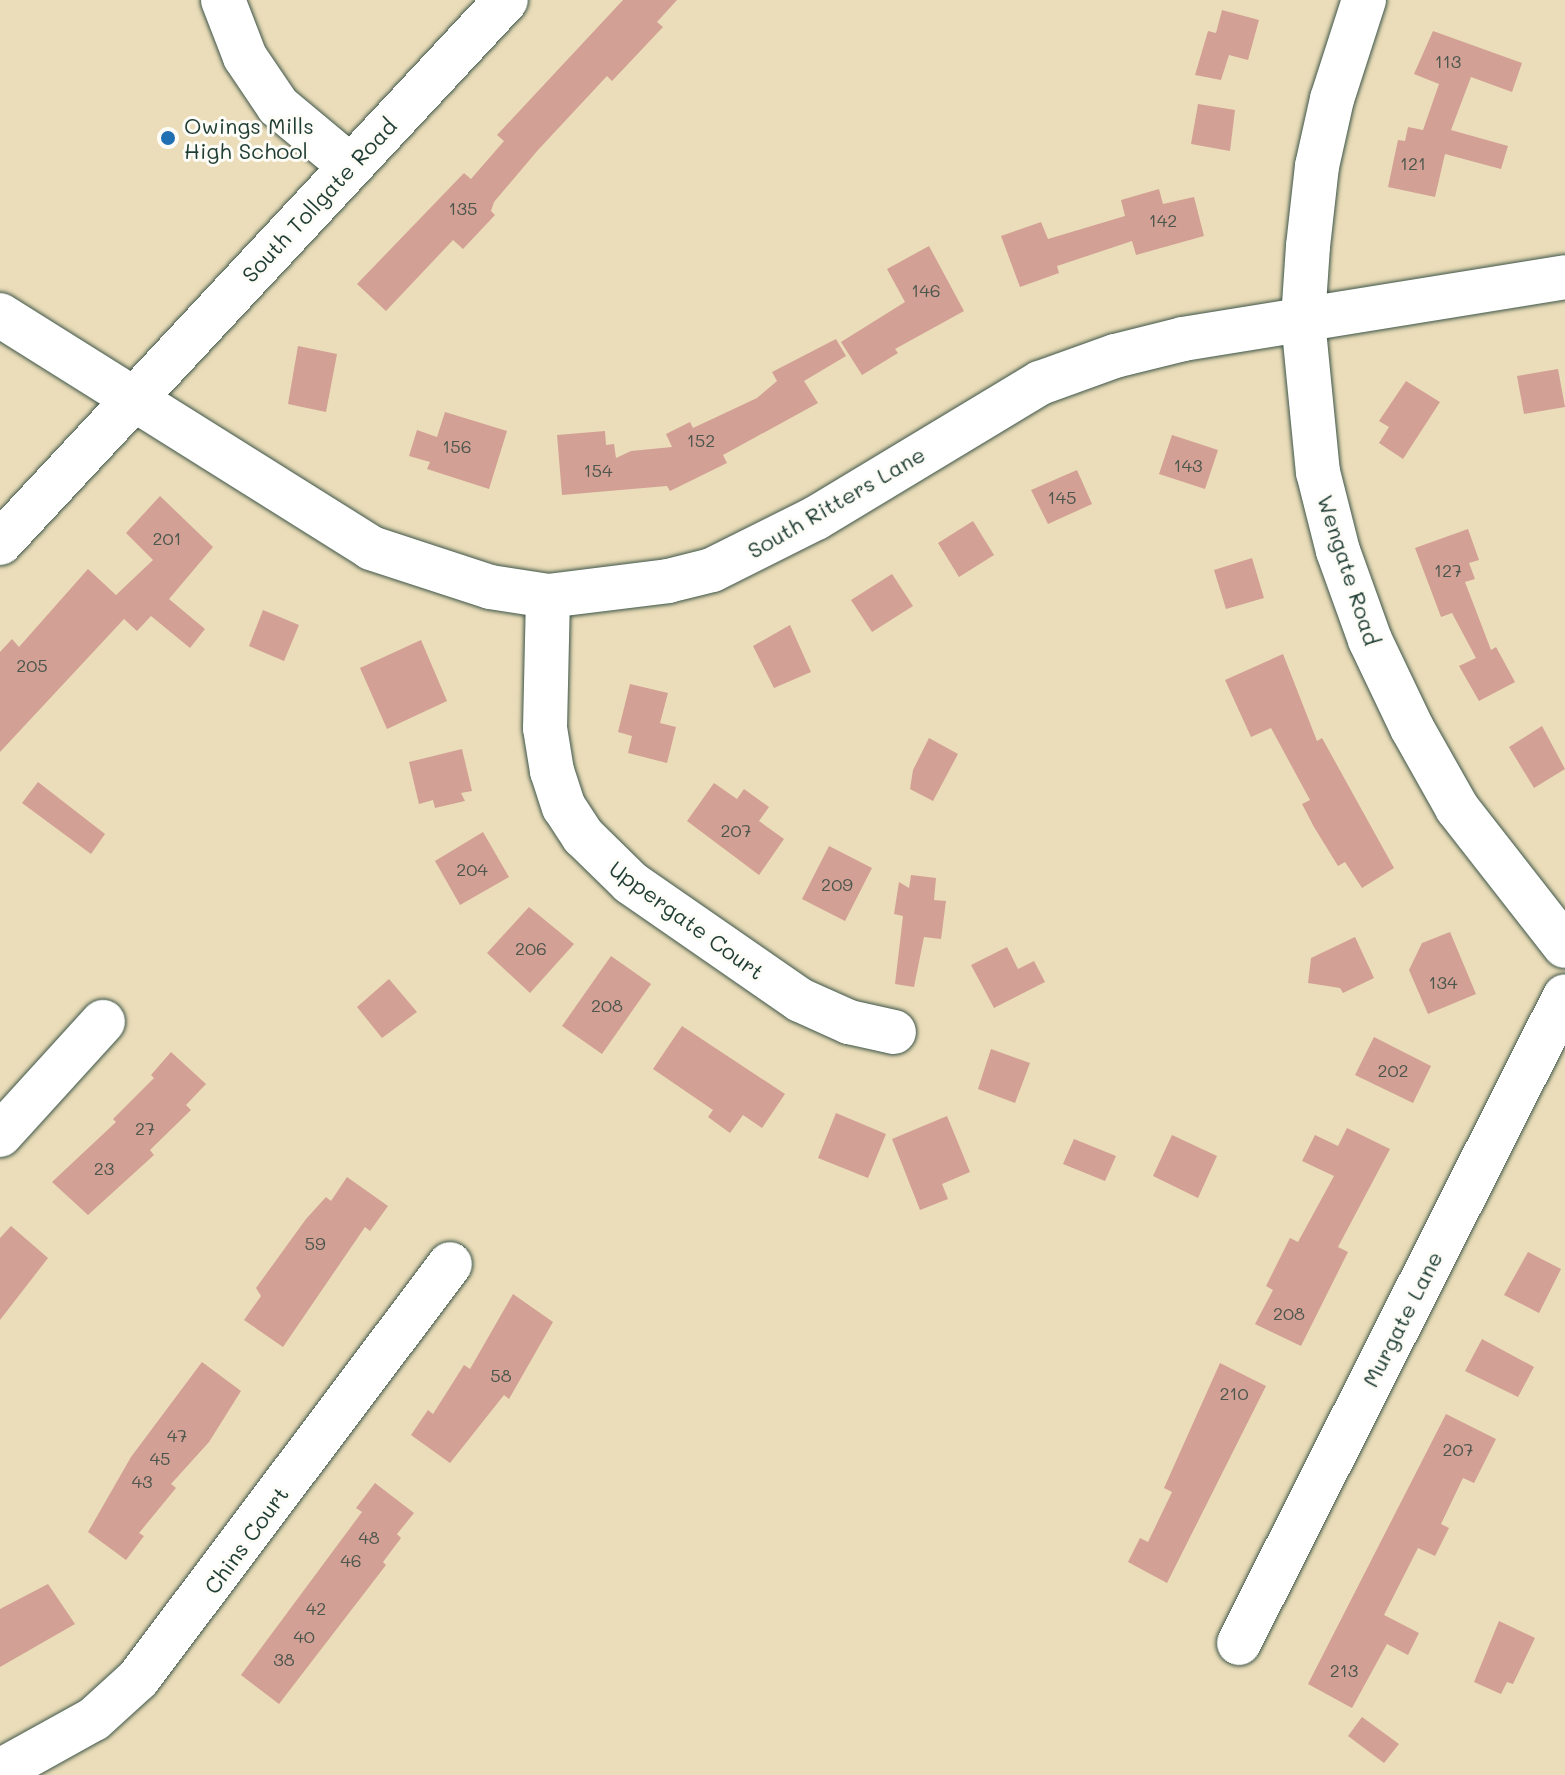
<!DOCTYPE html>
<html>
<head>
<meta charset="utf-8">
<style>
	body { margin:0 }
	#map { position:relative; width:1565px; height:1775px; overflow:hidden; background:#ebddb9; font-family:Mali,sans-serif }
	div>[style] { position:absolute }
	.building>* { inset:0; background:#d2a095 }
	.roads { filter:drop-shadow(0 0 2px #3e5548) drop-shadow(0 0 2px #3e5548) }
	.minor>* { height:44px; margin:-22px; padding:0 22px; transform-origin:22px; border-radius:22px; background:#fff }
	.dots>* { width:22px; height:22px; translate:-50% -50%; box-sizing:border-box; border:4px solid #fdfcf7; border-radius:50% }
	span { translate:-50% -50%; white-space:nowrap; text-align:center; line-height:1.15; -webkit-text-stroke:6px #fdfcf7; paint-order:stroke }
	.number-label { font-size:18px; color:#4c564c }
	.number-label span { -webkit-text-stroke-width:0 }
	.poi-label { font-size:22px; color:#1f3d34 }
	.left { translate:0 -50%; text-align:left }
	.street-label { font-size:22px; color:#1f3d34 }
</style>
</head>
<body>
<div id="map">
	<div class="building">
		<div style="clip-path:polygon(623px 0,677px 0,657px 22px,663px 27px,612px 81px,607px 76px,538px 150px,494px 202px,491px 211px,495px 215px,463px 249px,453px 240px,386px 311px,357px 284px,464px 173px,471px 179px,504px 141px,497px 135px)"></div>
		<div style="clip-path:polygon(1222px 10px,1259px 20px,1248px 60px,1229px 55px,1221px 80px,1195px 75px,1208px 31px,1216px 33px)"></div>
		<div style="clip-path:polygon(1433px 31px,1522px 63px,1512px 92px,1471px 77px,1451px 130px,1508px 146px,1501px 169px,1445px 154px,1435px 197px,1388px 187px,1398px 140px,1405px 141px,1408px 127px,1423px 130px,1439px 84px,1414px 74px)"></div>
		<div style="clip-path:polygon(1198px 104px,1235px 110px,1230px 151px,1191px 144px)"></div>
		<div style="clip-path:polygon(1159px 189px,1163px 204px,1194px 197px,1204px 236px,1136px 255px,1132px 241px,1057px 266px,1059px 273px,1020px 287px,1001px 236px,1041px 222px,1048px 239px,1125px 216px,1121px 200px)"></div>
		<div style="clip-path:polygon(929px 246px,964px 311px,895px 349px,898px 353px,862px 375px,841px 342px,905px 302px,887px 269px)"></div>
		<div style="clip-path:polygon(836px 339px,846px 356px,804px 381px,818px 403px,723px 455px,727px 463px,670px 491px,667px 486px,562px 495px,557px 435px,605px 431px,606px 445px,614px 444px,616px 458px,631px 451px,672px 447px,666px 434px,690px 422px,693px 428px,757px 398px,777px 381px,772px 372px)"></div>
		<div style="clip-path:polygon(298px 346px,337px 354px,326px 412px,288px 404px)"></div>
		<div style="clip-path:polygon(1558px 369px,1565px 407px,1524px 414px,1517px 376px)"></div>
		<div style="clip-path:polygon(1406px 381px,1440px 402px,1403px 459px,1379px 443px,1389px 427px,1379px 421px)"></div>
		<div style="clip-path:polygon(445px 412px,507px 431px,489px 489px,427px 469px,430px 462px,409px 456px,417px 430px,437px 437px)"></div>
		<div style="clip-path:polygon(1172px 435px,1218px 450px,1205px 489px,1159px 474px)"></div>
		<div style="clip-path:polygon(1077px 470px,1092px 504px,1048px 524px,1031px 490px)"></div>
		<div style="clip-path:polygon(160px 496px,213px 547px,169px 599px,205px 629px,190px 648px,151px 616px,137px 631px,124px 619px,0 752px,0 652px,12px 639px,19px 647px,88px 569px,116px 595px,153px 560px,126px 533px)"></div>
		<div style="clip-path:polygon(973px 521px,994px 555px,959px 577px,938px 543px)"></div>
		<div style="clip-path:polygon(1468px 529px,1479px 560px,1469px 563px,1475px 579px,1465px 582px,1491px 650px,1496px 647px,1515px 682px,1479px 701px,1459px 666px,1476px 658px,1452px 613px,1441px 617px,1415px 548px)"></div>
		<div style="clip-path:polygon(1252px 558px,1264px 598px,1226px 609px,1214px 570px)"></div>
		<div style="clip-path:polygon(892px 574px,913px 606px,872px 632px,851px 600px)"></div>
		<div style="clip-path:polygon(263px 610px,299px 625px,284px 661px,249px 646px)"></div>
		<div style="clip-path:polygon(790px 625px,811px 672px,774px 688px,753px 646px)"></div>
		<div style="clip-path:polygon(421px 640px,447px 701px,387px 729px,360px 668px)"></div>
		<div style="clip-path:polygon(1283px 654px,1317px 741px,1322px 738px,1394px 868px,1362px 888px,1345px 862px,1338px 866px,1314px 827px,1302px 804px,1310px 800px,1271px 728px,1251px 737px,1225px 680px)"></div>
		<div style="clip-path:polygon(630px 684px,668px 693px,660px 723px,676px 727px,667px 763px,628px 753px,632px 736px,618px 732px)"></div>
		<div style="clip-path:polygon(1542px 726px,1565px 769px,1534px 788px,1509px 747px)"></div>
		<div style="clip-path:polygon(929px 738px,958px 754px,933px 801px,910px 789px,913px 770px)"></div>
		<div style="clip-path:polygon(462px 749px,472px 791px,461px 793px,465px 801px,435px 808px,433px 800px,419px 804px,409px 762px)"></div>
		<div style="clip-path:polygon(38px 782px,105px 834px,91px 854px,22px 803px)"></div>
		<div style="clip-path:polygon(714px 783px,737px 799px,744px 789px,769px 807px,759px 821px,784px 839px,759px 875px,687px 821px)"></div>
		<div style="clip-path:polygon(483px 832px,509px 877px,460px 905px,435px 861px)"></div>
		<div style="clip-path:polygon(829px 846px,872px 868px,845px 921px,802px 899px)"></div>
		<div style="clip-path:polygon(911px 875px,936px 878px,934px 900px,946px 901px,941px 939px,924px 937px,914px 987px,895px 984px,903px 916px,894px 914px,899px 882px,909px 888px)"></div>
		<div style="clip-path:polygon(529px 907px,574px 944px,530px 993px,487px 953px)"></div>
		<div style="clip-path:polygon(1450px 932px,1476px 994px,1428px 1014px,1409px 970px,1422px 943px)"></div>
		<div style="clip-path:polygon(1355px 937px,1374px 978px,1343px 993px,1340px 988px,1308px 983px,1311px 958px)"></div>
		<div style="clip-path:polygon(1007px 947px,1018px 969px,1034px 961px,1045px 982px,994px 1008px,971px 965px)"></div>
		<div style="clip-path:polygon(611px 956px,651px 984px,602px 1054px,562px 1026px)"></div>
		<div style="clip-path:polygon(389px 979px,417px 1012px,382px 1038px,357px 1007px)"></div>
		<div style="clip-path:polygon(682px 1026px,785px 1094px,762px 1128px,743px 1115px,730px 1133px,708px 1117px,713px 1110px,653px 1069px)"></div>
		<div style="clip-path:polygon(1374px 1037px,1431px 1066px,1413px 1103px,1355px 1075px)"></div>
		<div style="clip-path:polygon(991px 1049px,1030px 1063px,1015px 1103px,978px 1089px)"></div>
		<div style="clip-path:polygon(171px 1052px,206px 1084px,186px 1105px,191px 1110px,150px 1150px,154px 1155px,88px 1215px,52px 1182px,116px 1122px,113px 1119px,154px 1078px,151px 1075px)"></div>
		<div style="clip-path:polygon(836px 1113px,886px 1134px,868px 1178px,818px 1158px)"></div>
		<div style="clip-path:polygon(947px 1116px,970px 1172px,942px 1184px,948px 1199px,920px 1210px,892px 1139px)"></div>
		<div style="clip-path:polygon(1347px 1128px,1390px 1149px,1338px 1247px,1348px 1252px,1301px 1346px,1255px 1324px,1273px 1290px,1266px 1286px,1290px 1238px,1298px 1242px,1334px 1176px,1302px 1161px,1315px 1135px,1338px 1146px)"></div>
		<div style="clip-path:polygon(1172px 1135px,1217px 1156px,1198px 1198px,1153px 1176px)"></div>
		<div style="clip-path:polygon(1074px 1139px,1116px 1156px,1105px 1181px,1063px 1164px)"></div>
		<div style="clip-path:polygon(347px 1177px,388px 1206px,370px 1231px,365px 1227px,283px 1347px,244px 1320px,261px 1296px,256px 1288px,306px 1219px,326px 1197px,331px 1201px)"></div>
		<div style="clip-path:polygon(11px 1226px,48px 1258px,0 1320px,0 1238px)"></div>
		<div style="clip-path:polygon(1528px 1252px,1561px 1269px,1539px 1313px,1504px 1295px)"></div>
		<div style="clip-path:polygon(513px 1294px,553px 1322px,509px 1399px,504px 1395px,450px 1463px,411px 1435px,428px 1410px,433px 1414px,464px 1365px,470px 1369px)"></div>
		<div style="clip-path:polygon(1482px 1339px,1534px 1367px,1518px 1397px,1465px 1371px)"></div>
		<div style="clip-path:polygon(202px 1362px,241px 1391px,209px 1442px,171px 1484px,176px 1488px,139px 1533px,144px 1536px,126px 1560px,88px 1532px,131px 1457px)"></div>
		<div style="clip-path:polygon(1220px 1363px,1266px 1386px,1167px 1583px,1128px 1562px,1140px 1538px,1148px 1542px,1172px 1492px,1164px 1488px)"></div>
		<div style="clip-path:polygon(1446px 1414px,1496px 1439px,1474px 1483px,1463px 1478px,1441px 1524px,1449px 1528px,1435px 1556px,1418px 1548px,1384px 1615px,1419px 1633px,1408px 1655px,1387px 1644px,1352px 1708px,1308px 1684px)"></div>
		<div style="clip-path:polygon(375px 1483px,414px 1513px,397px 1534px,401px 1538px,383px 1562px,386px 1565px,279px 1704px,241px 1675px,362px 1512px,356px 1508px)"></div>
		<div style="clip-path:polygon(48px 1584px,75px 1624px,0 1667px,0 1609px)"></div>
		<div style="clip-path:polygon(1499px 1621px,1535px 1638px,1513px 1684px,1507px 1682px,1501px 1694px,1474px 1682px)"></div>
		<div style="clip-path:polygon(1362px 1717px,1399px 1744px,1384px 1763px,1348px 1736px)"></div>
	</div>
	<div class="roads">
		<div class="minor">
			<div style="left:223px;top:0;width:61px;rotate:68.9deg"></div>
			<div style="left:245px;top:57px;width:59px;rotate:56deg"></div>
			<div style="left:278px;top:106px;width:94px;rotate:39.8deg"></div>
			<div style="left:1364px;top:0;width:104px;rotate:107.9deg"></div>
			<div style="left:1332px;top:99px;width:69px;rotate:102.6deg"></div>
			<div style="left:1317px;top:166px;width:81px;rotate:96.4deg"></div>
			<div style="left:1308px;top:246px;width:74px;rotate:93.9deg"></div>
			<div style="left:1303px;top:320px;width:153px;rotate:84.4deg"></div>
			<div style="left:1318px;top:472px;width:81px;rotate:75.8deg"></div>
			<div style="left:1338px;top:551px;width:95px;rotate:70.2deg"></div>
			<div style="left:1370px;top:640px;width:98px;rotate:64.5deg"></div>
			<div style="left:1412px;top:728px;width:92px;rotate:60.6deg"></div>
			<div style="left:1457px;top:808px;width:175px;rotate:52deg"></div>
			<div style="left:0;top:315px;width:438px;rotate:32.1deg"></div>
			<div style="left:371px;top:548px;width:125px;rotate:18.1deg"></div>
			<div style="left:490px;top:587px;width:59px;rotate:8.8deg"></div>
			<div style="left:548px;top:596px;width:121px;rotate:-7.1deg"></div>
			<div style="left:668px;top:581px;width:45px;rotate:-14deg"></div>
			<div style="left:712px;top:570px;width:116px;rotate:-26.6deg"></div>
			<div style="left:816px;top:518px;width:262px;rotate:-31.1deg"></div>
			<div style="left:1040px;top:383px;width:80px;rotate:-19.8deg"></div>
			<div style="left:1115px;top:356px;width:70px;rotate:-14deg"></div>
			<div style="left:1183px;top:339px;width:387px;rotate:-9.2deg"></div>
			<div style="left:0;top:543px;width:742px;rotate:-47.02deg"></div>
			<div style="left:548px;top:596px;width:132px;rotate:91.3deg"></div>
			<div style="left:545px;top:728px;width:44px;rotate:80.8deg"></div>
			<div style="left:552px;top:771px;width:38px;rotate:72deg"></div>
			<div style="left:564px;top:807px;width:35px;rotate:57deg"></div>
			<div style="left:583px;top:836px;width:67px;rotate:44.4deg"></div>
			<div style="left:631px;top:883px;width:206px;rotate:34.7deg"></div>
			<div style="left:800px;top:1000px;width:54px;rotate:24.2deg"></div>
			<div style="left:849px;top:1022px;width:46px;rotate:12.5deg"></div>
			<div style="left:0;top:1135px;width:153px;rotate:-47.7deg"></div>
			<div style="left:1239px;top:1643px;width:724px;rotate:-63.26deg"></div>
			<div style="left:0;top:1771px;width:107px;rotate:-29deg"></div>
			<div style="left:94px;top:1719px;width:59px;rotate:-42.3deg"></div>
			<div style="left:138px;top:1679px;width:519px;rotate:-53.06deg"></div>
		</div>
	</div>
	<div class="dots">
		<div style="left:168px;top:138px;background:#1f6fb2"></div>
	</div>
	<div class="number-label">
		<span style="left:1448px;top:61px">113</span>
		<span style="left:1413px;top:163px">121</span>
		<span style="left:463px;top:208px">135</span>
		<span style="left:1163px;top:220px">142</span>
		<span style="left:926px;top:290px">146</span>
		<span style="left:701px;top:440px">152</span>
		<span style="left:457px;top:446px">156</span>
		<span style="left:1188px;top:465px">143</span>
		<span style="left:598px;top:470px">154</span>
		<span style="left:1062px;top:497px">145</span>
		<span style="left:167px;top:538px">201</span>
		<span style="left:1448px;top:570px">127</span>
		<span style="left:32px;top:665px">205</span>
		<span style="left:736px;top:830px">207</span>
		<span style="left:472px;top:869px">204</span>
		<span style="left:837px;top:884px">209</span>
		<span style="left:531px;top:948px">206</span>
		<span style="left:1443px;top:982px">134</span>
		<span style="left:607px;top:1005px">208</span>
		<span style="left:1393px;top:1070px">202</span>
		<span style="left:145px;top:1128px">27</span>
		<span style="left:104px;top:1168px">23</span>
		<span style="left:315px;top:1243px">59</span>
		<span style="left:1289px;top:1313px">208</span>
		<span style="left:501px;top:1375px">58</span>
		<span style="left:1234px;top:1393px">210</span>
		<span style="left:177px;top:1435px">47</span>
		<span style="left:1458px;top:1449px">207</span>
		<span style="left:160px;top:1458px">45</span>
		<span style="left:142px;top:1481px">43</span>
		<span style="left:369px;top:1537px">48</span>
		<span style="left:351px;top:1560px">46</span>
		<span style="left:316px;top:1608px">42</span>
		<span style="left:304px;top:1636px">40</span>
		<span style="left:284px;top:1659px">38</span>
		<span style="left:1344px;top:1670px">213</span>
	</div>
	<div class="poi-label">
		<span class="left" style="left:184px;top:138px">Owings Mills<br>High School</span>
	</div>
	<div class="street-label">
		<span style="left:319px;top:200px;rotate:-47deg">South Tollgate Road</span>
		<span style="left:836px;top:502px;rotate:-30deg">South Ritters Lane</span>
		<span style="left:1349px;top:570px;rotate:72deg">Wengate Road</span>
		<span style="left:687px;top:920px;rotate:36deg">Uppergate Court</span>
		<span style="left:1402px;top:1319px;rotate:-63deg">Murgate Lane</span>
		<span style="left:246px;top:1540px;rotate:-54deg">Chins Court</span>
	</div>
</div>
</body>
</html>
